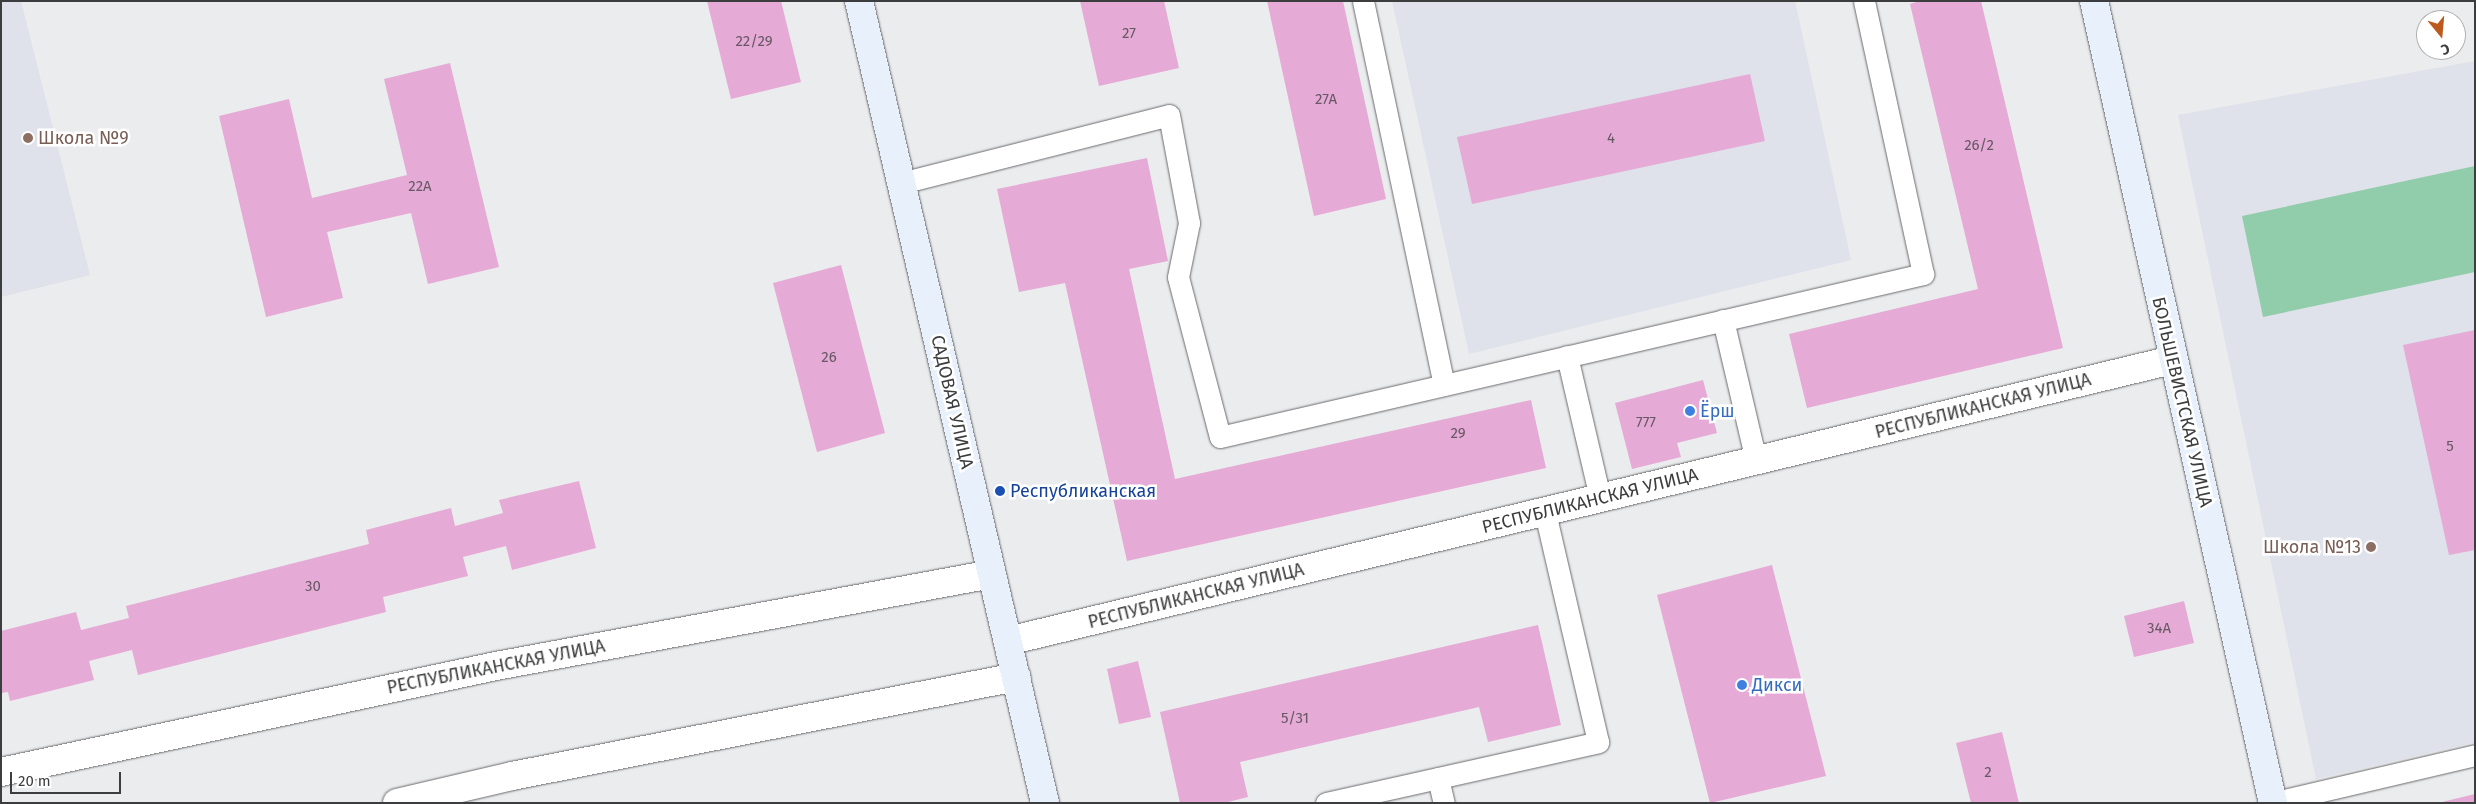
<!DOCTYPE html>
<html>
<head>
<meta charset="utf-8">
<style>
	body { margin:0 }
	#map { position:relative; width:2476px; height:804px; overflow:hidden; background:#ebecee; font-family:"Fira Sans",sans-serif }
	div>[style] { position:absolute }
	.built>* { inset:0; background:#dfe1eb }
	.green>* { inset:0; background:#92cdab }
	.building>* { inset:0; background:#e5aad5 }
	.roads { filter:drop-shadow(0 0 1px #6a6a6c) drop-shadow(0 0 1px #6a6a6c) }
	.lane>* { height:21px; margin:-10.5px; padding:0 10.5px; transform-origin:10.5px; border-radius:10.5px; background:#fff }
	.street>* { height:28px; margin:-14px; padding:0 14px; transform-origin:14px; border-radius:14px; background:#fff }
	.secondary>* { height:28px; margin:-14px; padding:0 14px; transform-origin:14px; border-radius:14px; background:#e8f1fb }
	.dots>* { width:14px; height:14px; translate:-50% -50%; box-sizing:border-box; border:2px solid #fff; border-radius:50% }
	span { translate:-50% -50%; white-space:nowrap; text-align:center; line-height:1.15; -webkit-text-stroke:5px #fff; paint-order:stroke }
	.number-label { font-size:15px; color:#665864 }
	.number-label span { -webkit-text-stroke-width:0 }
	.education-label { font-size:18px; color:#785e54 }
	.left { translate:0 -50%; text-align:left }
	.right { translate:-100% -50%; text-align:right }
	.street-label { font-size:18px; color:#3c3d3e }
	.shop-label { font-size:18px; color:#366cbe }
	.transit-label { font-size:18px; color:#164399 }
	.frame { position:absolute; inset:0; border:2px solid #3c3d3e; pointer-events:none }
	.north { position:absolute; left:2416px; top:10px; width:50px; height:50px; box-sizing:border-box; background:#fff; border:1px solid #b1b1b2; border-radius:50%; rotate:163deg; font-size:14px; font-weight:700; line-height:20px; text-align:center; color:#3c3d3e }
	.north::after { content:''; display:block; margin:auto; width:18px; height:22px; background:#bb5a1c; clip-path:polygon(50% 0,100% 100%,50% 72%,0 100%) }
	.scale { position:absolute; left:10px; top:772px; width:111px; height:22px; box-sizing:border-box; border:2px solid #3c3d3e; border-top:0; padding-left:6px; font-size:15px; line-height:18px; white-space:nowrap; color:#3c3d3e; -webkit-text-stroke:4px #fff; paint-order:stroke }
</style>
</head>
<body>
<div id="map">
	<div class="built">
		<div style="clip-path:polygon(1px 1px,21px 1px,90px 275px,1px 297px)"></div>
		<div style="clip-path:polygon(1392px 1px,1795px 1px,1851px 260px,1469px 354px)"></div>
		<div style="clip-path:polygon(2475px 61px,2475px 742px,2316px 779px,2178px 115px)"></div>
	</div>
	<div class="green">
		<div style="clip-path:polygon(2475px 166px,2475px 272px,2263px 317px,2242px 216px)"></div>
	</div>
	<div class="building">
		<div style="clip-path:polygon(707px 1px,781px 1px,801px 82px,731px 99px)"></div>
		<div style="clip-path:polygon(1080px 1px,1164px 1px,1179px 68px,1099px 86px)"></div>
		<div style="clip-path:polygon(1267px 1px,1343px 1px,1386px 199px,1314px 216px)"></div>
		<div style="clip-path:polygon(1920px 1px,1981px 1px,2063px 348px,1807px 408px,1789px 334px,1978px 289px,1910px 4px)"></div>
		<div style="clip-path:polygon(450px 63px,499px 267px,428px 284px,411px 213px,327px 232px,343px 298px,266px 317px,219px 116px,289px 99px,312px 198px,407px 175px,384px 79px)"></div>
		<div style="clip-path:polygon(1750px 74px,1765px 141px,1472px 204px,1457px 137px)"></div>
		<div style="clip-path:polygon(1147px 158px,1168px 261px,1129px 269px,1175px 479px,1531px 400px,1546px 468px,1127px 561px,1065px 283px,1019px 292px,997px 189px)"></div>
		<div style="clip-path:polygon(841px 265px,885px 433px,817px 452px,773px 283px)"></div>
		<div style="clip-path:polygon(2475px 330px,2475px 550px,2449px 555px,2403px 345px)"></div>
		<div style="clip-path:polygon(1703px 380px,1717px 433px,1677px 443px,1681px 457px,1632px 469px,1615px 403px)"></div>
		<div style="clip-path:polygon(579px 481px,596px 548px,512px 570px,506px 546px,463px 557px,468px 576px,383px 597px,386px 612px,138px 675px,132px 650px,89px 661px,94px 680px,10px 701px,8px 692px,1px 693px,1px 631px,76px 612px,81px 630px,129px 618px,126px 606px,369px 544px,366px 530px,451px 508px,455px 526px,503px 513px,499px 500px)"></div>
		<div style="clip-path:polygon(1772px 565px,1826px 776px,1710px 803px,1657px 595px)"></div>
		<div style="clip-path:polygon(2184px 601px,2194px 643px,2134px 657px,2124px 616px)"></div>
		<div style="clip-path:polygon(1538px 625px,1561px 725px,1488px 742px,1479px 707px,1240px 762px,1248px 797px,1224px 803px,1180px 803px,1160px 712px)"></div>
		<div style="clip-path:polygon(1138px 661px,1151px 717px,1119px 724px,1107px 669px)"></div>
		<div style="clip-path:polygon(2002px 732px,2019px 803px,1971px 803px,1956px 743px)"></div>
		<div style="clip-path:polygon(2475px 794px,2475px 803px,2442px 803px,2442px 802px)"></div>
	</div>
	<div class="roads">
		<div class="lane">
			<div style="left:1363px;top:1px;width:392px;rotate:78.1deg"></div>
			<div style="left:901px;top:183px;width:276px;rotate:-14.2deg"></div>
			<div style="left:1169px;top:115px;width:110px;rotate:79.5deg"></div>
			<div style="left:1189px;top:223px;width:55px;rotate:101.5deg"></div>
			<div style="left:1178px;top:277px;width:165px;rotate:75.3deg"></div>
			<div style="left:1220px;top:437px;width:722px;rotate:-13.05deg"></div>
			<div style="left:1923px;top:274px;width:279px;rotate:-102.2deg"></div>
			<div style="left:1723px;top:320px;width:145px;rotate:76.8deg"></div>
			<div style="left:1567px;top:356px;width:146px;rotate:76.9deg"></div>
			<div style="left:1438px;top:778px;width:26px;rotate:77deg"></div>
			<div style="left:1326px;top:803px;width:279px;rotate:-12.6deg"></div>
			<div style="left:1598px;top:742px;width:236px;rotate:-103deg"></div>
			<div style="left:2271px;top:803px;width:210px;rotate:-13.2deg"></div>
		</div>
		<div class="street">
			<div style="left:1008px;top:641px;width:1197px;rotate:-13.57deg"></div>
			<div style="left:1px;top:772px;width:506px;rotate:-12.09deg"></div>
			<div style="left:496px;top:666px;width:504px;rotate:-10.51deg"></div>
			<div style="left:397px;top:803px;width:118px;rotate:-13.2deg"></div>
			<div style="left:512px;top:776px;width:514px;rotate:-11.11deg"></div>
		</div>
		<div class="secondary">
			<div style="left:859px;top:1px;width:823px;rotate:76.94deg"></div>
			<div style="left:2094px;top:1px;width:822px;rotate:77.42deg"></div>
		</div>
	</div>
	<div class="dots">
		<div style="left:28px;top:138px;background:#8d6e63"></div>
		<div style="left:1690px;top:411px;background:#3f7fe0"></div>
		<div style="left:1000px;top:491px;background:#1a4fb4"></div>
		<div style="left:2371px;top:547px;background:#8d6e63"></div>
		<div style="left:1742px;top:685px;background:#3f7fe0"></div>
	</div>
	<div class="number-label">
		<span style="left:1129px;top:34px">27</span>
		<span style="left:754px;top:42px">22/29</span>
		<span style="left:1326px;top:100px">27А</span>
		<span style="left:1611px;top:139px">4</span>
		<span style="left:1979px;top:146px">26/2</span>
		<span style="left:420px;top:187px">22А</span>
		<span style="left:829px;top:358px">26</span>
		<span style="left:1646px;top:423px">777</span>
		<span style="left:1458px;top:434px">29</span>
		<span style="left:2450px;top:447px">5</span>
		<span style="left:313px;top:587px">30</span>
		<span style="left:2159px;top:629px">34А</span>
		<span style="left:1295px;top:719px">5/31</span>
		<span style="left:1988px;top:773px">2</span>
	</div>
	<div class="education-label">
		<span class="left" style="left:38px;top:138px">Школа №9</span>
		<span class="right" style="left:2361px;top:547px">Школа №13</span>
	</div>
	<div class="street-label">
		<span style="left:952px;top:402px;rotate:77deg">САДОВАЯ УЛИЦА</span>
		<span style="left:2182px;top:402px;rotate:77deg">БОЛЬШЕВИСТСКАЯ УЛИЦА</span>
		<span style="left:1983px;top:406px;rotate:-14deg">РЕСПУБЛИКАНСКАЯ УЛИЦА</span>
		<span style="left:1590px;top:501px;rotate:-14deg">РЕСПУБЛИКАНСКАЯ УЛИЦА</span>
		<span style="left:1196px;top:596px;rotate:-14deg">РЕСПУБЛИКАНСКАЯ УЛИЦА</span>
		<span style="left:496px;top:667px;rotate:-11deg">РЕСПУБЛИКАНСКАЯ УЛИЦА</span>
	</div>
	<div class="shop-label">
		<span class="left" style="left:1700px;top:411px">Ёрш</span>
		<span class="left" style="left:1752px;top:685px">Дикси</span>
	</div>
	<div class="transit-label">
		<span class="left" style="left:1010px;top:491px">Республиканская</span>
	</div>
	<div class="frame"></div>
	<div class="north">С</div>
	<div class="scale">20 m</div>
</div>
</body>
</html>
